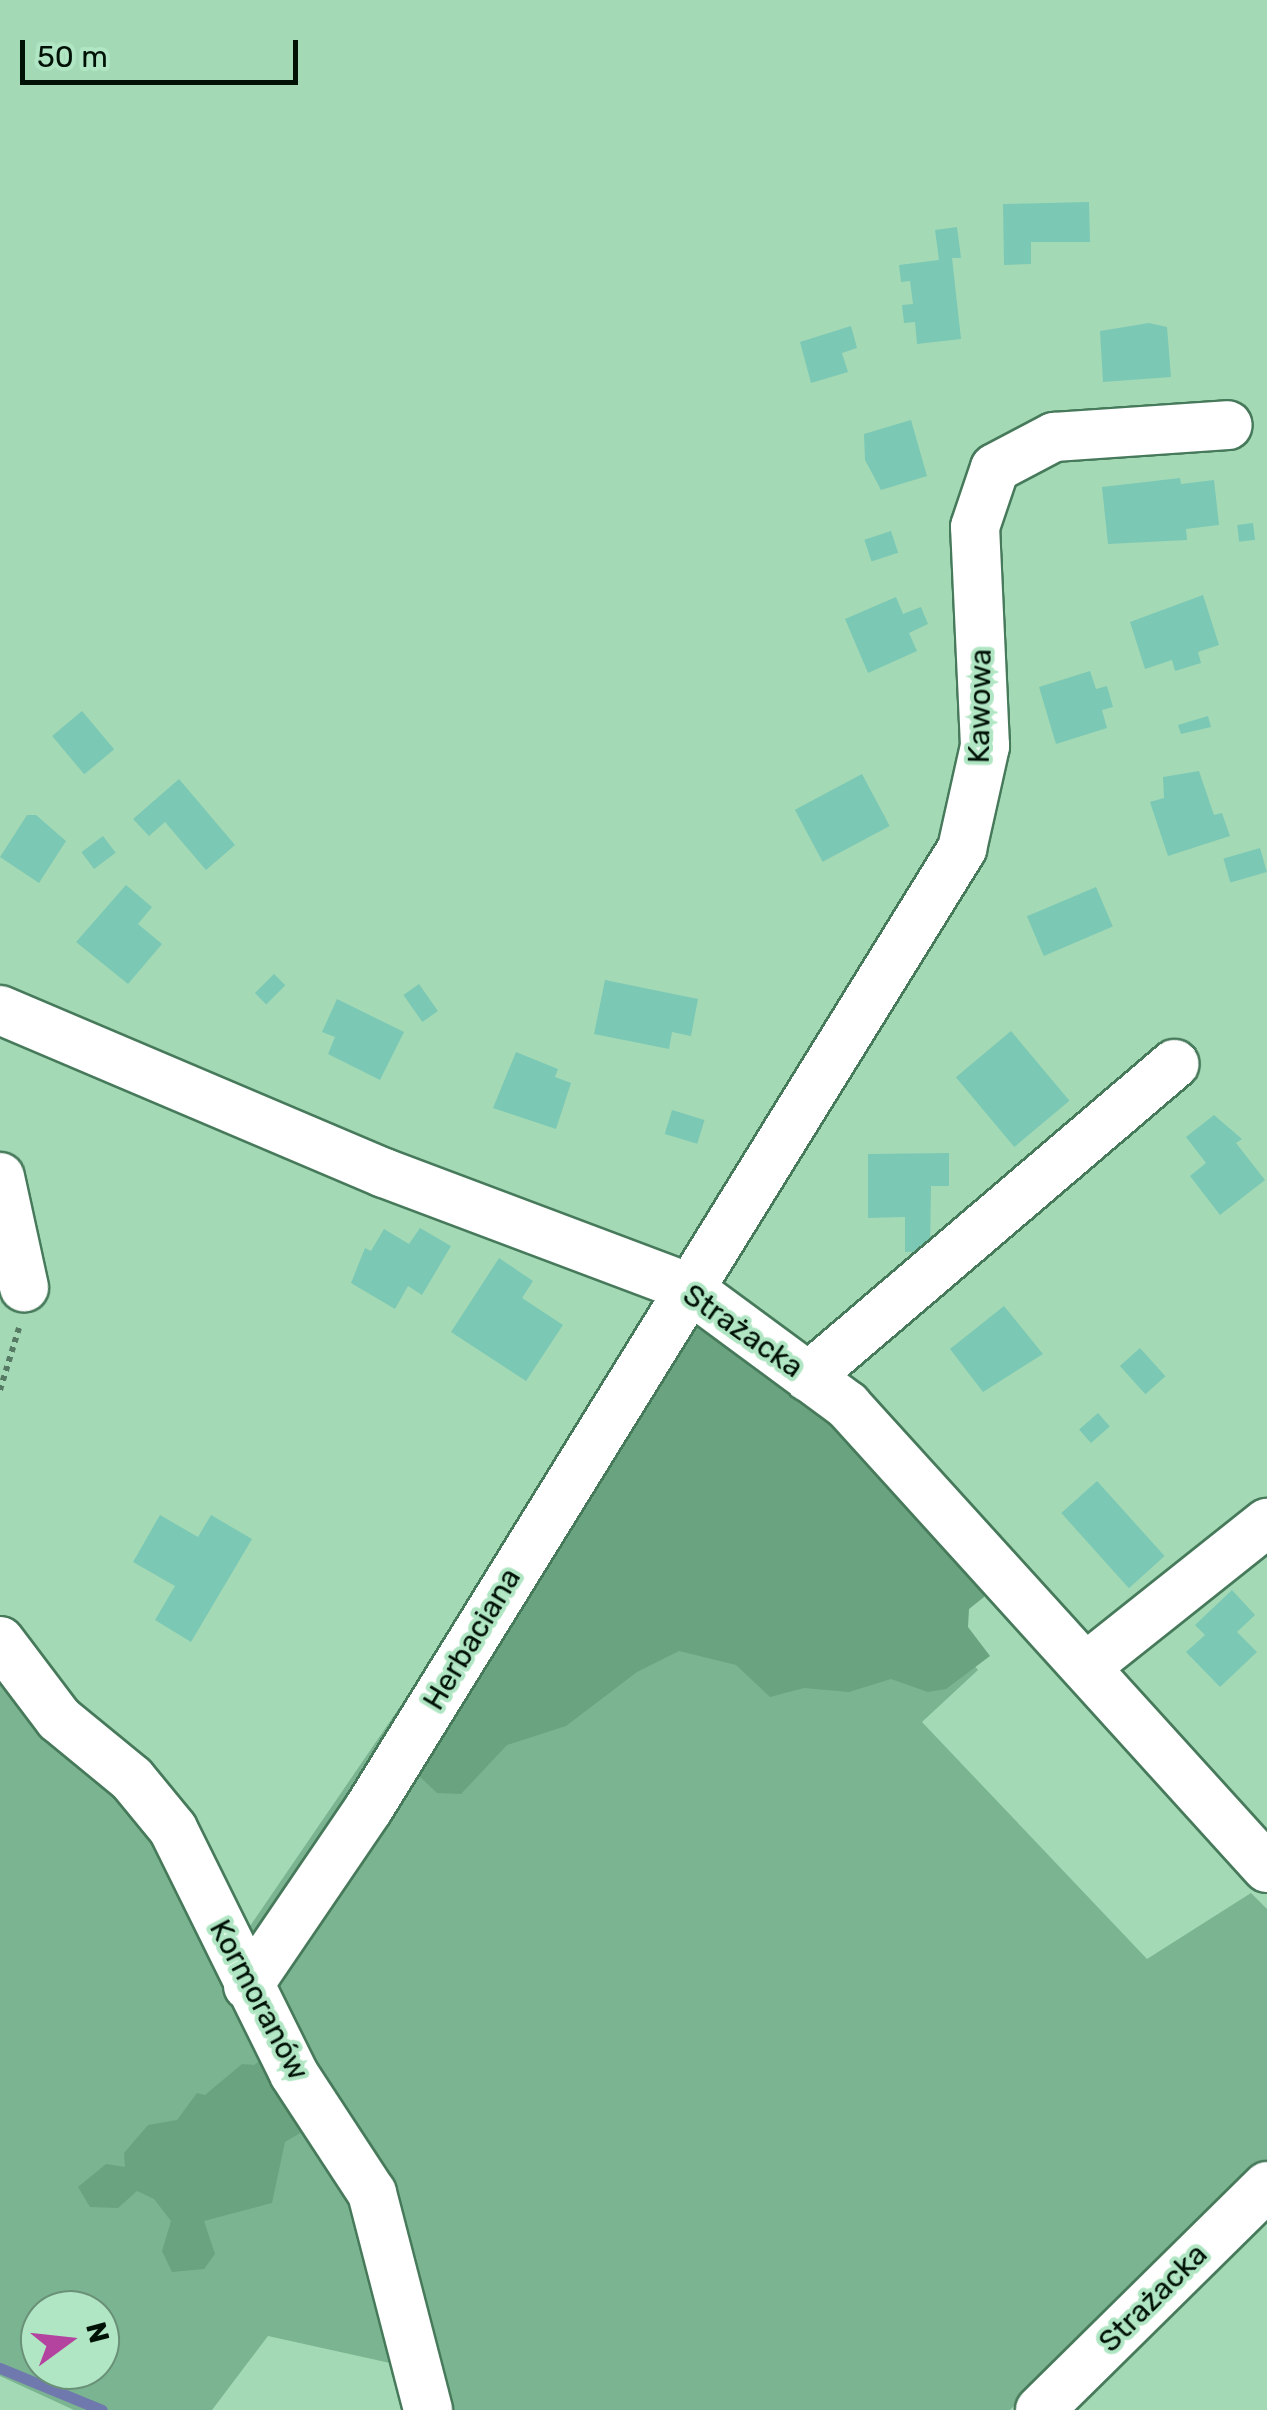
<!DOCTYPE html>
<html>
<head>
<meta charset="utf-8">
<style>
  body { margin:0 }
  #map { position:relative; width:1267px; height:2410px; overflow:hidden; background:#a4d9b6; font-family:Rubik,sans-serif }
  div>[style] { position:absolute }
  .green>* { inset:0; background:#7bb490 }
  .forest>* { inset:0; background:#6aa37f }
  .stream>* { height:11px; margin:-5.5px; padding:0 5.5px; transform-origin:5.5px; border-radius:5.5px; background:#7079ae }
  .building>* { inset:0; background:#7bc8b4; transform-origin:0 0 }
  .path>* { height:6px; margin-top:-3px; transform-origin:0; background:repeating-linear-gradient(90deg,#567a63 0 5px,transparent 0 10px) }
  .roads { filter:drop-shadow(2px 0 #477a5b) drop-shadow(-2px 0 #477a5b) drop-shadow(0 2px #477a5b) drop-shadow(0 -2px #477a5b) }
  .minor>* { height:48px; margin:-24px; padding:0 24px; transform-origin:24px; border-radius:24px; background:#fff }
  span { translate:-50% -50%; white-space:nowrap; text-align:center; line-height:1.15; -webkit-text-stroke:8px #b0e6c3; paint-order:stroke }
  .street-label { font-size:30px; color:#001106 }
  .north { position:absolute; left:20px; top:2290px; width:100px; height:100px; box-sizing:border-box; background:#b0e6c3; border:2px solid #6a9177; border-radius:50%; rotate:75deg; font-size:28px; font-weight:700; line-height:40px; text-align:center; color:#001106 }
  .north::after { content:''; display:block; margin:auto; width:35px; height:45px; background:#b4439f; clip-path:polygon(50% 0,100% 100%,50% 72%,0 100%) }
  .scale { position:absolute; left:20px; top:40px; width:278px; height:45px; box-sizing:border-box; border:5px solid #001106; border-top:0; padding-left:12px; font-size:30px; line-height:35px; white-space:nowrap; color:#001106; -webkit-text-stroke:8px #b0e6c3; paint-order:stroke }
</style>
</head>
<body>
<div id="map">
  <div class="green">
    <div style="clip-path:polygon(678px 1300px,978px 1670px,922px 1722px,1147px 1959px,1251px 1893px,1267px 1909px,1267px 2162px,1010px 2410px,443px 2410px,320px 2080px,246px 1932px)"></div>
    <div style="clip-path:polygon(evenodd,0 1654px,122px 1785px,336px 2151px,399px 2365px,268px 2336px,212px 2410px,74px 2410px,0 2376px,0 1654px,40px 2310px,100px 2310px,100px 2370px,40px 2370px,40px 2310px)"></div>
  </div>
  <div class="forest">
    <div style="clip-path:polygon(704px 1321px,883px 1461px,986px 1587px,984px 1597px,969px 1609px,968px 1627px,990px 1656px,946px 1689px,928px 1692px,891px 1679px,849px 1692px,804px 1688px,770px 1697px,736px 1665px,679px 1651px,637px 1672px,566px 1726px,507px 1745px,461px 1794px,437px 1793px,417px 1774px,696px 1323px)"></div>
    <div style="clip-path:polygon(268px 2055px,307px 2129px,285px 2142px,272px 2203px,204px 2221px,215px 2254px,204px 2269px,172px 2272px,162px 2251px,171px 2221px,154px 2199px,137px 2191px,118px 2208px,90px 2207px,78px 2187px,106px 2164px,125px 2167px,124px 2153px,148px 2125px,177px 2120px,197px 2093px,205px 2095px,242px 2064px,254px 2065px)"></div>
  </div>
  <div class="stream">
    <div style="left:0;top:2368px;width:110px;rotate:22.4deg"></div>
  </div>
  <div class="building">
    <div style="clip-path:polygon(1089px 202px,1090px 242px,1031px 242px,1031px 264px,1004px 265px,1003px 204px)"></div>
    <div style="clip-path:polygon(957px 227px,961px 258px,952px 258px,961px 339px,917px 344px,915px 322px,904px 323px,902px 305px,913px 304px,910px 281px,901px 282px,899px 265px,939px 260px,935px 230px)"></div>
    <div style="clip-path:polygon(1149px 323px,1167px 327px,1171px 377px,1103px 382px,1100px 331px)"></div>
    <div style="clip-path:polygon(851px 326px,857px 348px,842px 353px,848px 372px,811px 383px,800px 342px)"></div>
    <div style="clip-path:polygon(911px 420px,927px 476px,881px 490px,865px 460px,864px 434px)"></div>
    <div style="clip-path:polygon(1180px 478px,1181px 484px,1214px 480px,1219px 525px,1186px 529px,1187px 540px,1108px 544px,1102px 487px)"></div>
    <div style="left:1253px;top:523px;width:17px;height:16px;rotate:83deg"></div>
    <div style="left:891px;top:531px;width:23px;height:28px;rotate:72deg"></div>
    <div style="clip-path:polygon(1203px 595px,1219px 645px,1198px 652px,1201px 663px,1175px 671px,1172px 660px,1145px 669px,1130px 622px)"></div>
    <div style="clip-path:polygon(896px 597px,903px 614px,921px 607px,928px 624px,909px 633px,917px 651px,868px 673px,845px 619px)"></div>
    <div style="clip-path:polygon(1090px 671px,1096px 689px,1107px 686px,1113px 707px,1102px 710px,1107px 728px,1056px 744px,1039px 687px)"></div>
    <div style="left:82px;top:711px;width:50px;height:39px;rotate:50deg"></div>
    <div style="clip-path:polygon(1208px 716px,1211px 727px,1181px 734px,1178px 725px)"></div>
    <div style="clip-path:polygon(1199px 771px,1214px 815px,1222px 813px,1230px 836px,1168px 856px,1150px 802px,1164px 798px,1163px 777px)"></div>
    <div style="left:862px;top:774px;width:59px;height:76px;rotate:62deg"></div>
    <div style="clip-path:polygon(179px 779px,235px 845px,206px 870px,165px 822px,149px 836px,133px 819px)"></div>
    <div style="clip-path:polygon(27px 815px,36px 815px,66px 841px,39px 883px,0 857px)"></div>
    <div style="left:103px;top:836px;width:21px;height:27px;rotate:53deg"></div>
    <div style="left:1260px;top:848px;width:25px;height:38px;rotate:74deg"></div>
    <div style="clip-path:polygon(126px 885px,152px 907px,138px 924px,162px 944px,128px 984px,76px 942px)"></div>
    <div style="left:1096px;top:887px;width:43px;height:75px;rotate:67deg"></div>
    <div style="left:274px;top:974px;width:16px;height:27px;rotate:45deg"></div>
    <div style="clip-path:polygon(605px 980px,698px 999px,691px 1036px,672px 1032px,669px 1049px,594px 1034px)"></div>
    <div style="left:419px;top:984px;width:33px;height:19px;rotate:55deg"></div>
    <div style="clip-path:polygon(337px 999px,404px 1032px,380px 1080px,328px 1054px,335px 1037px,322px 1032px)"></div>
    <div style="left:1011px;top:1031px;width:91px;height:72px;rotate:50deg"></div>
    <div style="clip-path:polygon(516px 1052px,558px 1069px,555px 1077px,571px 1083px,556px 1129px,493px 1108px)"></div>
    <div style="left:672px;top:1110px;width:34px;height:25px;rotate:17deg"></div>
    <div style="clip-path:polygon(1214px 1115px,1242px 1139px,1236px 1143px,1265px 1180px,1220px 1215px,1190px 1176px,1206px 1163px,1186px 1137px)"></div>
    <div style="clip-path:polygon(949px 1153px,949px 1186px,931px 1186px,930px 1251px,905px 1252px,905px 1217px,868px 1218px,868px 1154px)"></div>
    <div style="clip-path:polygon(420px 1228px,451px 1246px,422px 1295px,408px 1286px,395px 1309px,351px 1283px,365px 1248px,371px 1251px,384px 1229px,409px 1244px)"></div>
    <div style="clip-path:polygon(499px 1258px,533px 1281px,522px 1298px,563px 1325px,526px 1381px,451px 1332px)"></div>
    <div style="clip-path:polygon(1004px 1306px,1043px 1354px,983px 1392px,950px 1349px)"></div>
    <div style="left:1140px;top:1348px;width:38px;height:27px;rotate:48deg"></div>
    <div style="left:1098px;top:1413px;width:18px;height:25px;rotate:49deg"></div>
    <div style="left:1097px;top:1481px;width:101px;height:48px;rotate:48deg"></div>
    <div style="clip-path:polygon(160px 1515px,198px 1537px,211px 1515px,252px 1539px,191px 1642px,155px 1620px,175px 1586px,133px 1562px)"></div>
    <div style="clip-path:polygon(1232px 1590px,1255px 1615px,1237px 1632px,1257px 1652px,1220px 1687px,1186px 1652px,1205px 1635px,1195px 1625px)"></div>
  </div>
  <div class="path">
    <div style="left:0;top:1390px;width:65px;rotate:-73deg"></div>
  </div>
  <div class="roads">
    <div class="minor">
      <div style="left:0;top:1010px;width:417px;rotate:23deg"></div>
      <div style="left:384px;top:1173px;width:324px;rotate:20.6deg"></div>
      <div style="left:687px;top:1287px;width:199px;rotate:36.4deg"></div>
      <div style="left:847px;top:1405px;width:625px;rotate:47.79deg"></div>
      <div style="left:0;top:1177px;width:113px;rotate:77.7deg"></div>
      <div style="left:808px;top:1377px;width:482px;rotate:-40.5deg"></div>
      <div style="left:0;top:1641px;width:98px;rotate:52.9deg"></div>
      <div style="left:59px;top:1719px;width:94px;rotate:39.4deg"></div>
      <div style="left:132px;top:1779px;width:65px;rotate:50.6deg"></div>
      <div style="left:173px;top:1829px;width:273px;rotate:63.7deg"></div>
      <div style="left:294px;top:2074px;width:142px;rotate:56.8deg"></div>
      <div style="left:372px;top:2193px;width:224px;rotate:75.5deg"></div>
      <div style="left:1087px;top:1666px;width:230px;rotate:-38.5deg"></div>
      <div style="left:248px;top:1986px;width:215px;rotate:-55.8deg"></div>
      <div style="left:369px;top:1808px;width:1128px;rotate:-58.27deg"></div>
      <div style="left:962px;top:849px;width:106px;rotate:-77.4deg"></div>
      <div style="left:985px;top:746px;width:219px;rotate:-92.6deg"></div>
      <div style="left:975px;top:527px;width:62px;rotate:-71.3deg"></div>
      <div style="left:995px;top:468px;width:67px;rotate:-27.7deg"></div>
      <div style="left:1054px;top:437px;width:174px;rotate:-3.9deg"></div>
      <div style="left:1040px;top:2410px;width:319px;rotate:-44.6deg"></div>
    </div>
  </div>
  <div class="street-label">
    <span style="left:980px;top:706px;rotate:-89deg">Kawowa</span>
    <span style="left:743px;top:1331px;rotate:35deg">Strażacka</span>
    <span style="left:472px;top:1639px;rotate:-59deg">Herbaciana</span>
    <span style="left:259px;top:2000px;rotate:62deg">Kormoranów</span>
    <span style="left:1153px;top:2298px;rotate:-45deg">Strażacka</span>
  </div>
  <div class="north">N</div>
  <div class="scale">50 m</div>
</div>
</body>
</html>
